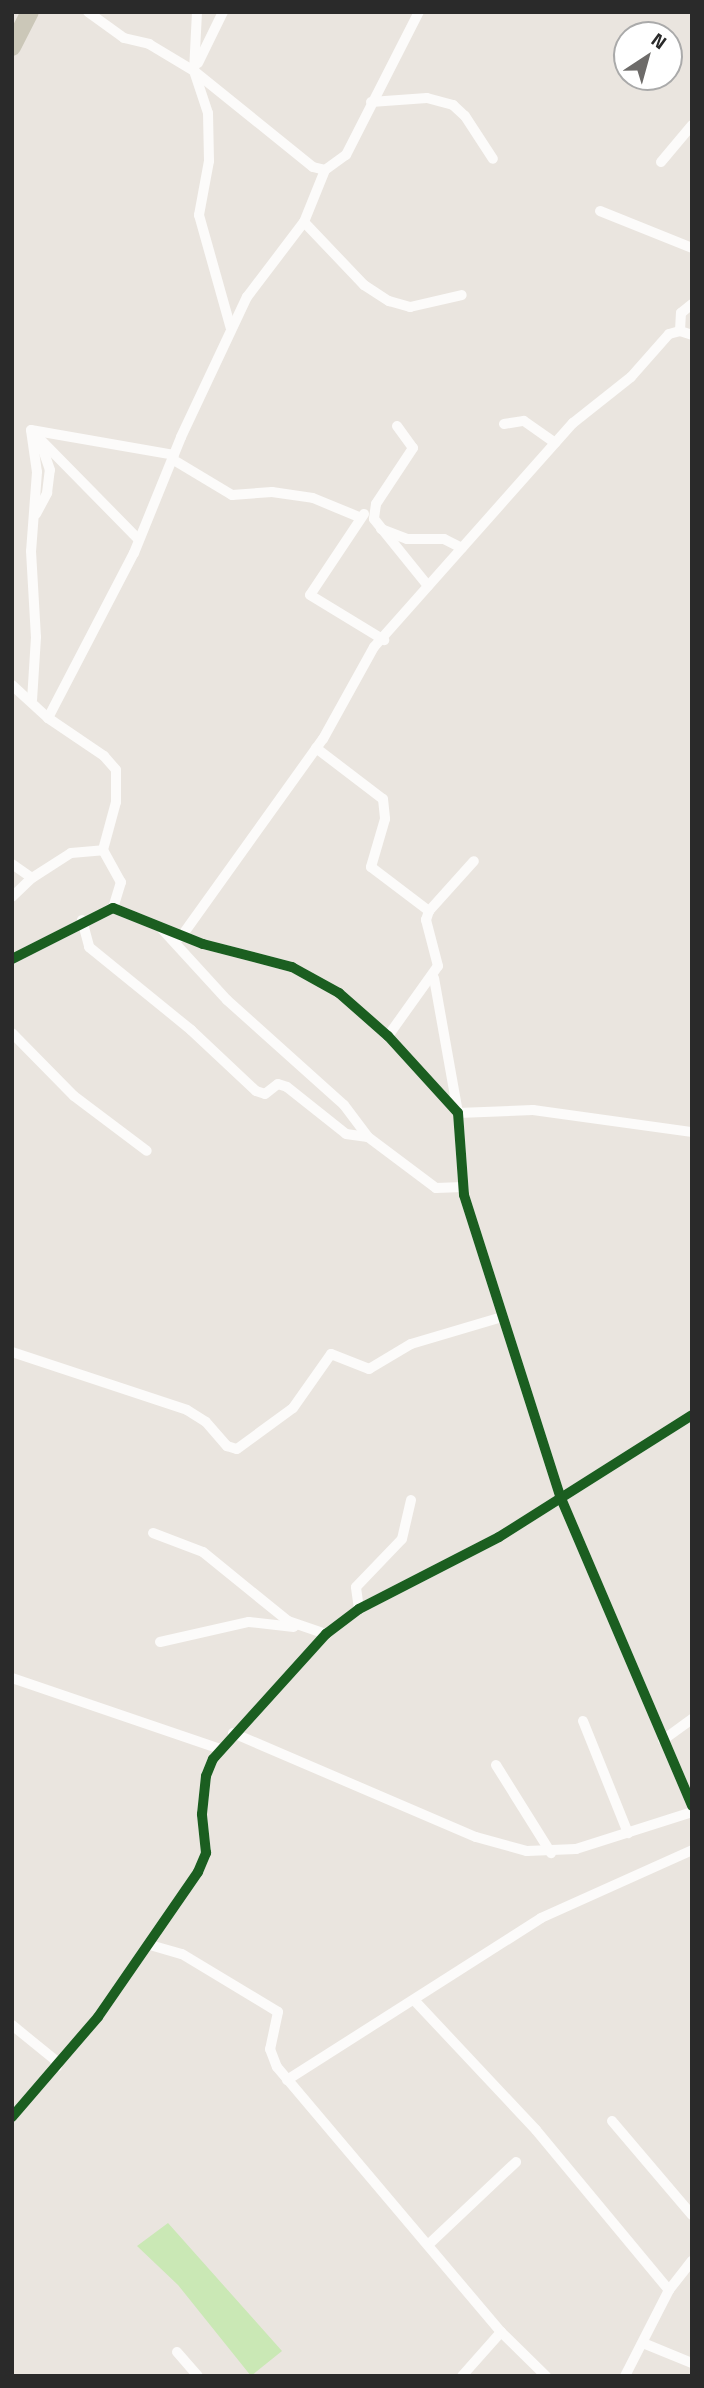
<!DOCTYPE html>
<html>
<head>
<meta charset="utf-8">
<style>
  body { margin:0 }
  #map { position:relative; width:704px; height:2388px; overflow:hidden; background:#eae5df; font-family:"Titillium Web",sans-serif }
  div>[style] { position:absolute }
  .green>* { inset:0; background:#cae8b5 }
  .minor>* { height:10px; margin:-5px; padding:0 5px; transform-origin:5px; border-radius:5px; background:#fcfbfa }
  .primary>* { height:18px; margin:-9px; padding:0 9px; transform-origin:9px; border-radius:9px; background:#cbc7b8 }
  .cycleway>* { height:10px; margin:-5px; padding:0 5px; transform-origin:5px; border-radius:5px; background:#1b5e20 }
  span { translate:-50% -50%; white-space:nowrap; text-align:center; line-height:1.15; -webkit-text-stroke:5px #fff; paint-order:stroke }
  .frame { position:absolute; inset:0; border:14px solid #2a2a2a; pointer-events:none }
  .north { position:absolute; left:613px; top:21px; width:70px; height:70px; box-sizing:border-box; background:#fff; border:2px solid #aaa; border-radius:50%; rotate:36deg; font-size:19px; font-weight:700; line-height:28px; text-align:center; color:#2a2a2a }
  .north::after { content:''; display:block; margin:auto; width:24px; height:32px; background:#6d6b69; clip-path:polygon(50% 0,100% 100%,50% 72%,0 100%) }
</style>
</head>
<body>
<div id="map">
  <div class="green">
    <div style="clip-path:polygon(168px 2223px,282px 2351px,251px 2376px,178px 2285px,137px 2246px)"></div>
  </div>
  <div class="minor">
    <div style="left:88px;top:12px;width:44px;rotate:35.8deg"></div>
    <div style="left:124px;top:38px;width:26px;rotate:13deg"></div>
    <div style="left:149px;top:44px;width:52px;rotate:31deg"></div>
    <div style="left:194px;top:71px;width:153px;rotate:38.9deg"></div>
    <div style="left:313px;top:167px;width:12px;rotate:14deg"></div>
    <div style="left:325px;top:170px;width:26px;rotate:-36deg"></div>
    <div style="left:346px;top:155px;width:161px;rotate:-63deg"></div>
    <div style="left:197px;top:12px;width:59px;rotate:92.9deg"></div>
    <div style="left:194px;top:71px;width:44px;rotate:71.6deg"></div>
    <div style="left:208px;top:113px;width:48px;rotate:88.8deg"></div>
    <div style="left:209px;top:161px;width:55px;rotate:100.5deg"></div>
    <div style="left:199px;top:215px;width:118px;rotate:74.3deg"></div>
    <div style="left:198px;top:63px;width:57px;rotate:-63.9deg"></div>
    <div style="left:371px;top:102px;width:56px;rotate:-4.1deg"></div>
    <div style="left:427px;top:98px;width:27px;rotate:15deg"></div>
    <div style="left:453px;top:105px;width:16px;rotate:43deg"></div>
    <div style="left:465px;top:116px;width:51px;rotate:56.9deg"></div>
    <div style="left:661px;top:162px;width:48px;rotate:-50deg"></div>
    <div style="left:600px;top:211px;width:99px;rotate:21.9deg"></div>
    <div style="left:304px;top:222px;width:87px;rotate:46.4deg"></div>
    <div style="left:364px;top:285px;width:30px;rotate:33deg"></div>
    <div style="left:389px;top:301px;width:22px;rotate:16deg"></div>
    <div style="left:410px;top:307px;width:53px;rotate:-13deg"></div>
    <div style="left:680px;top:331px;width:18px;rotate:-87deg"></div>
    <div style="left:681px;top:313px;width:14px;rotate:-39deg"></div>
    <div style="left:504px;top:424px;width:20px;rotate:-9deg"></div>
    <div style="left:524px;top:421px;width:38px;rotate:35deg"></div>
    <div style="left:397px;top:426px;width:27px;rotate:54deg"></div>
    <div style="left:413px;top:448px;width:67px;rotate:123.5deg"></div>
    <div style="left:376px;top:504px;width:15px;rotate:98deg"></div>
    <div style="left:374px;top:519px;width:86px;rotate:51.1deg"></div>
    <div style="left:31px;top:430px;width:42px;rotate:81.9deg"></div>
    <div style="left:37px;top:472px;width:79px;rotate:94.3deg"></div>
    <div style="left:31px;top:551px;width:86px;rotate:86.7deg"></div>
    <div style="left:36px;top:637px;width:63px;rotate:93.6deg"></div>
    <div style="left:31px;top:430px;width:145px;rotate:9.9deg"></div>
    <div style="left:33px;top:432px;width:151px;rotate:45.5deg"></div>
    <div style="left:172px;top:459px;width:70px;rotate:31deg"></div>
    <div style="left:232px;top:495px;width:40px;rotate:-4.3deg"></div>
    <div style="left:272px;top:492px;width:41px;rotate:8.3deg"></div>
    <div style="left:313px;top:498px;width:50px;rotate:22.4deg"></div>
    <div style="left:36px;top:514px;width:24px;rotate:-62deg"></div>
    <div style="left:47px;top:493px;width:23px;rotate:-83deg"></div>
    <div style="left:50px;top:470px;width:28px;rotate:-109deg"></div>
    <div style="left:364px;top:514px;width:97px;rotate:123.7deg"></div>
    <div style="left:310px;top:595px;width:87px;rotate:31.3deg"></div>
    <div style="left:381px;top:529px;width:28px;rotate:21deg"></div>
    <div style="left:407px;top:539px;width:37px"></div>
    <div style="left:444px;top:539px;width:20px;rotate:27deg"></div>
    <div style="left:12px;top:685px;width:49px;rotate:42.5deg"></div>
    <div style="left:48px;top:718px;width:68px;rotate:34.2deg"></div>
    <div style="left:104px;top:756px;width:18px;rotate:49deg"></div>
    <div style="left:116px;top:770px;width:32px;rotate:90deg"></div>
    <div style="left:116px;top:802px;width:50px;rotate:105.2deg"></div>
    <div style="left:103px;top:850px;width:37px;rotate:61deg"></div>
    <div style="left:121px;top:882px;width:27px;rotate:107deg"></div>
    <div style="left:48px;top:718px;width:186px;rotate:-62.5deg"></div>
    <div style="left:134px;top:553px;width:125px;rotate:-67.9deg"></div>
    <div style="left:181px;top:437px;width:155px;rotate:-64.8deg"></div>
    <div style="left:247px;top:297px;width:94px;rotate:-52.8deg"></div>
    <div style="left:304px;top:222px;width:56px;rotate:-68deg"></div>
    <div style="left:316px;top:748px;width:84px;rotate:37.3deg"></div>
    <div style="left:383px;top:799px;width:20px;rotate:84deg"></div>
    <div style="left:385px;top:819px;width:50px;rotate:106.3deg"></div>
    <div style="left:371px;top:867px;width:73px;rotate:37.2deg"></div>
    <div style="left:12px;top:864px;width:24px;rotate:35deg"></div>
    <div style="left:32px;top:878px;width:46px;rotate:-32.7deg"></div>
    <div style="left:71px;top:853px;width:32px;rotate:-5deg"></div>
    <div style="left:12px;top:897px;width:28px;rotate:-44deg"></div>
    <div style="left:82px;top:920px;width:28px;rotate:75deg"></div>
    <div style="left:89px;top:947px;width:132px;rotate:39.1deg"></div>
    <div style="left:191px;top:1030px;width:89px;rotate:43.2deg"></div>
    <div style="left:256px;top:1091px;width:9px;rotate:18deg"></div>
    <div style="left:265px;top:1094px;width:16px;rotate:-38deg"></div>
    <div style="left:278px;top:1084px;width:9px;rotate:18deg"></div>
    <div style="left:287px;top:1087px;width:75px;rotate:38.5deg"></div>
    <div style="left:346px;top:1134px;width:22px;rotate:8deg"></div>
    <div style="left:368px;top:1137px;width:85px;rotate:36.9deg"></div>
    <div style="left:436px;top:1188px;width:27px;rotate:-2deg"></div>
    <div style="left:162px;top:929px;width:96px;rotate:47.5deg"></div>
    <div style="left:227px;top:1000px;width:157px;rotate:41.9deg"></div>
    <div style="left:344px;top:1105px;width:40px;rotate:53deg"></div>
    <div style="left:181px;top:937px;width:244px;rotate:-54.4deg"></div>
    <div style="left:323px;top:739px;width:105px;rotate:-61deg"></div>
    <div style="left:374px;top:647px;width:300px;rotate:-48.4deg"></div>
    <div style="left:573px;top:423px;width:74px;rotate:-38.4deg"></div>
    <div style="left:631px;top:377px;width:57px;rotate:-48.5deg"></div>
    <div style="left:669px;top:334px;width:11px;rotate:-15deg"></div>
    <div style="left:680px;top:331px;width:13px;rotate:18deg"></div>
    <div style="left:12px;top:959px;width:113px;rotate:-26.8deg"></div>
    <div style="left:113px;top:908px;width:97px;rotate:21.8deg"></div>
    <div style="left:203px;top:944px;width:92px;rotate:14.5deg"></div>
    <div style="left:292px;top:967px;width:54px;rotate:29deg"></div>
    <div style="left:339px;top:993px;width:65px;rotate:41.3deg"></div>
    <div style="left:388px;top:1036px;width:104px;rotate:47.7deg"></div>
    <div style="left:458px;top:1113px;width:82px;rotate:85.8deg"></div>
    <div style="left:464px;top:1195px;width:316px;rotate:72.3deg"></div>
    <div style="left:560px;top:1496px;width:337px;rotate:66.9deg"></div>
    <div style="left:434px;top:978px;width:137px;rotate:79.9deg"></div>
    <div style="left:458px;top:1113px;width:75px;rotate:-2.3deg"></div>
    <div style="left:533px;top:1110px;width:161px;rotate:7.9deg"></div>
    <div style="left:12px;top:1033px;width:88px;rotate:45.5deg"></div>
    <div style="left:74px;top:1096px;width:91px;rotate:37deg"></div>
    <div style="left:388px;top:1036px;width:86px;rotate:-54.5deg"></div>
    <div style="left:438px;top:966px;width:48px;rotate:-104.6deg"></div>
    <div style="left:426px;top:920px;width:9px;rotate:-72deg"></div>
    <div style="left:429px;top:911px;width:67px;rotate:-48deg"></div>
    <div style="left:12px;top:1352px;width:184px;rotate:18.3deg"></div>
    <div style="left:187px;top:1410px;width:22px;rotate:32deg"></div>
    <div style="left:206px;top:1422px;width:32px;rotate:49deg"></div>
    <div style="left:227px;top:1446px;width:10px;rotate:17deg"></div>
    <div style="left:237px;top:1449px;width:69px;rotate:-36.2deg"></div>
    <div style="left:293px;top:1408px;width:66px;rotate:-54.9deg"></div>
    <div style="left:331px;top:1354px;width:41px;rotate:21.5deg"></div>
    <div style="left:369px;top:1369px;width:49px;rotate:-30.8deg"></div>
    <div style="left:411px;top:1344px;width:95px;rotate:-16.5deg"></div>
    <div style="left:153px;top:1533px;width:53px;rotate:20.8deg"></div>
    <div style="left:203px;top:1552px;width:109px;rotate:39.1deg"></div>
    <div style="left:288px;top:1621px;width:40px;rotate:18.9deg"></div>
    <div style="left:359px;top:1609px;width:22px;rotate:-98deg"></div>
    <div style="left:356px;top:1587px;width:66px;rotate:-46.2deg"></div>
    <div style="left:402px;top:1539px;width:40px;rotate:-77deg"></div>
    <div style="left:160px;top:1642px;width:91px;rotate:-12.7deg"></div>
    <div style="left:249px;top:1622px;width:45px;rotate:6.3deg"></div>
    <div style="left:12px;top:1678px;width:220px;rotate:18.8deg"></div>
    <div style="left:583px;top:1721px;width:121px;rotate:68.1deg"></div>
    <div style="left:233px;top:1733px;width:264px;rotate:23.2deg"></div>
    <div style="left:476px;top:1837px;width:53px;rotate:15.4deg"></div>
    <div style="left:527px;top:1851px;width:49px;rotate:-2.3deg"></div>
    <div style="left:576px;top:1849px;width:122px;rotate:-17.7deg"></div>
    <div style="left:663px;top:1740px;width:36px;rotate:-36deg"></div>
    <div style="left:496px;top:1765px;width:104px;rotate:58deg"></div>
    <div style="left:150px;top:1945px;width:33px;rotate:16deg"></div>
    <div style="left:182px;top:1954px;width:112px;rotate:31.1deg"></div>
    <div style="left:278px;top:2012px;width:38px;rotate:102deg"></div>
    <div style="left:270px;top:2049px;width:19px;rotate:69deg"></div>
    <div style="left:277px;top:2067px;width:347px;rotate:49.8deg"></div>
    <div style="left:501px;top:2332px;width:63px;rotate:44.4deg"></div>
    <div style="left:414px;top:2000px;width:178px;rotate:46.8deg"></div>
    <div style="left:536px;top:2130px;width:208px;rotate:50.3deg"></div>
    <div style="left:12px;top:2025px;width:55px;rotate:39.1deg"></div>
    <div style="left:55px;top:2060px;width:7px;rotate:74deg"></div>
    <div style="left:287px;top:2080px;width:301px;rotate:-32.5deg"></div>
    <div style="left:541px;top:1918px;width:166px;rotate:-24.2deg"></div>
    <div style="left:12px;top:2117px;width:132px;rotate:-49.3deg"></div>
    <div style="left:98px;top:2017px;width:176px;rotate:-55.4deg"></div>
    <div style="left:198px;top:1872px;width:21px;rotate:-67deg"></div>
    <div style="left:206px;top:1853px;width:39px;rotate:-96deg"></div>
    <div style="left:202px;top:1814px;width:38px;rotate:-84deg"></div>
    <div style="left:206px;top:1776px;width:18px;rotate:-68deg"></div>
    <div style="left:213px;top:1759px;width:169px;rotate:-47.9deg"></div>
    <div style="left:326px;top:1634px;width:41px;rotate:-37.1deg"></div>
    <div style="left:359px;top:1609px;width:157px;rotate:-27.2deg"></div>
    <div style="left:499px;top:1537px;width:228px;rotate:-32.3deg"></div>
    <div style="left:612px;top:2121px;width:123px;rotate:49.6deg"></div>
    <div style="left:428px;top:2245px;width:121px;rotate:-43.3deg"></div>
    <div style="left:643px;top:2343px;width:53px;rotate:22.2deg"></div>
    <div style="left:177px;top:2352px;width:32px;rotate:49deg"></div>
    <div style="left:462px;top:2376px;width:59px;rotate:-48.4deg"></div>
    <div style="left:625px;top:2376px;width:97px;rotate:-62.9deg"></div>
    <div style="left:669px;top:2290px;width:37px;rotate:-52deg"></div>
  </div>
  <div class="primary">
    <div style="left:12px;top:47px;width:39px;rotate:-63deg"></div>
  </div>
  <div class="cycleway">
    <div style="left:12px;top:959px;width:113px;rotate:-26.8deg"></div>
    <div style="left:113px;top:908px;width:97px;rotate:21.8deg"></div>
    <div style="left:203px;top:944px;width:92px;rotate:14.5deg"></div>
    <div style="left:292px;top:967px;width:54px;rotate:29deg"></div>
    <div style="left:339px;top:993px;width:65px;rotate:41.3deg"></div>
    <div style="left:388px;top:1036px;width:104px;rotate:47.7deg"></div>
    <div style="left:458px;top:1113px;width:82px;rotate:85.8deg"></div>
    <div style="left:464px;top:1195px;width:316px;rotate:72.3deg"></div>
    <div style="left:560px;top:1496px;width:337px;rotate:66.9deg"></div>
    <div style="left:12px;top:2117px;width:132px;rotate:-49.3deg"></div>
    <div style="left:98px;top:2017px;width:176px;rotate:-55.4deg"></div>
    <div style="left:198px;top:1872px;width:21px;rotate:-67deg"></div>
    <div style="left:206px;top:1853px;width:39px;rotate:-96deg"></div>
    <div style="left:202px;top:1814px;width:38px;rotate:-84deg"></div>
    <div style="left:206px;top:1776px;width:18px;rotate:-68deg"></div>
    <div style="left:213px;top:1759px;width:169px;rotate:-47.9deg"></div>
    <div style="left:326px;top:1634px;width:41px;rotate:-37.1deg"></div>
    <div style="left:359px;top:1609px;width:157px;rotate:-27.2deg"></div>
    <div style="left:499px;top:1537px;width:228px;rotate:-32.3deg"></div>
  </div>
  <div class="frame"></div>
  <div class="north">N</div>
</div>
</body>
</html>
